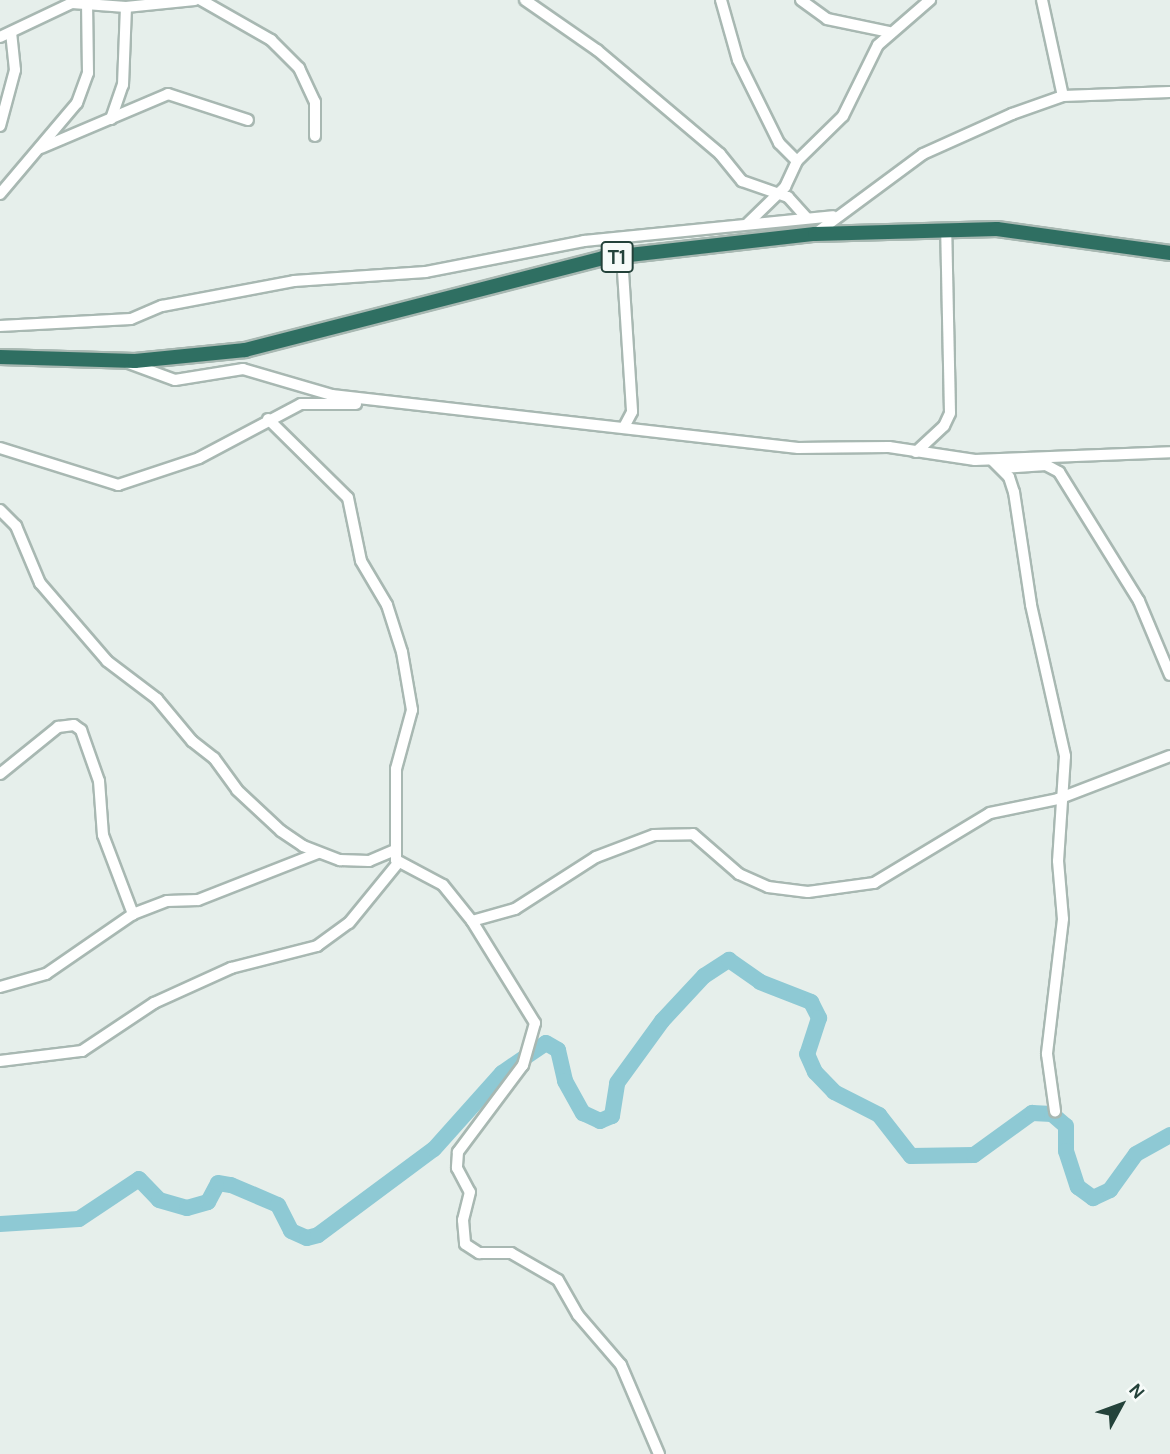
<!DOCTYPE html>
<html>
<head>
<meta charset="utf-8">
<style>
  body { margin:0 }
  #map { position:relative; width:1170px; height:1454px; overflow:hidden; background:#e6efeb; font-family:Karla,sans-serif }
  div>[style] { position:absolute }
  .river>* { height:16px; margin:-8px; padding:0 8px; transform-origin:8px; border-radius:8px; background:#8ec9d4 }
  .roads { filter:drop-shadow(2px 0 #a8b8b2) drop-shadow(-2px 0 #a8b8b2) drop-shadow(0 2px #a8b8b2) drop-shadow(0 -2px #a8b8b2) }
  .minor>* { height:10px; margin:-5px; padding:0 5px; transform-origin:5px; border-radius:5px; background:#fff }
  .highway>* { height:14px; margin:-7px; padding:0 7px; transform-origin:7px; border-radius:7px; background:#2f6f62 }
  span { translate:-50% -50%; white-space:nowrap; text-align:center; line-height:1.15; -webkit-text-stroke:6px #f7fbf9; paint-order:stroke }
  .shield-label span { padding:2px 5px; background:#f7fbf9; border:2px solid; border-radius:5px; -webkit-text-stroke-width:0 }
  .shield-label { font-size:21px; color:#24423a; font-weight:700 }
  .north { position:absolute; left:1086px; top:1370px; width:70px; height:70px; -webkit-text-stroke:5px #f7fbf9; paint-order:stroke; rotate:49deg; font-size:19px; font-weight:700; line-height:28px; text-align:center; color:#24423a }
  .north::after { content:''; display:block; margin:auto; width:24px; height:32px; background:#24423a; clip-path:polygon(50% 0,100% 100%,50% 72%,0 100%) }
</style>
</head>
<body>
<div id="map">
  <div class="river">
    <div style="left:0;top:1224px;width:79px;rotate:-3.6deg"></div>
    <div style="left:79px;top:1219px;width:72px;rotate:-33.7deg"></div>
    <div style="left:139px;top:1179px;width:29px;rotate:46deg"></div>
    <div style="left:159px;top:1200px;width:29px;rotate:16deg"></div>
    <div style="left:187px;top:1208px;width:22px;rotate:-16deg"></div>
    <div style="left:208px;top:1202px;width:21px;rotate:-62deg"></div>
    <div style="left:218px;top:1183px;width:13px;rotate:9deg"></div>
    <div style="left:231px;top:1185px;width:51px;rotate:23.1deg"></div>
    <div style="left:278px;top:1205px;width:29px;rotate:63deg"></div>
    <div style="left:291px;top:1231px;width:17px;rotate:24deg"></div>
    <div style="left:307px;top:1238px;width:11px;rotate:-15deg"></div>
    <div style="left:318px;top:1235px;width:144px;rotate:-36.6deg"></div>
    <div style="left:434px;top:1149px;width:102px;rotate:-48.2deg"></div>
    <div style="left:502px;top:1073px;width:53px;rotate:-34.3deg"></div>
    <div style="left:546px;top:1043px;width:14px;rotate:30deg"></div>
    <div style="left:558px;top:1050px;width:32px;rotate:77deg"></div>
    <div style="left:565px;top:1081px;width:37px;rotate:61deg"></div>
    <div style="left:583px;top:1113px;width:19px;rotate:25deg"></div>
    <div style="left:600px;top:1121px;width:13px;rotate:-23deg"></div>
    <div style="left:612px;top:1116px;width:33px;rotate:-81deg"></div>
    <div style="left:617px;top:1083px;width:77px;rotate:-54deg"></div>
    <div style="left:662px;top:1021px;width:62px;rotate:-47deg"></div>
    <div style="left:704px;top:976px;width:30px;rotate:-33deg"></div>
    <div style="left:729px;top:960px;width:38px;rotate:35deg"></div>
    <div style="left:760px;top:982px;width:55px;rotate:21.4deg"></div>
    <div style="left:811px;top:1002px;width:18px;rotate:63deg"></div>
    <div style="left:819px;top:1018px;width:38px;rotate:108deg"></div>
    <div style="left:807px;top:1054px;width:20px;rotate:66deg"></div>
    <div style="left:815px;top:1072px;width:28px;rotate:46deg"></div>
    <div style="left:834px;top:1092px;width:51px;rotate:27.1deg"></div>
    <div style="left:879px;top:1115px;width:52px;rotate:52deg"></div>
    <div style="left:911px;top:1156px;width:63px;rotate:-0.9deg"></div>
    <div style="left:974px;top:1155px;width:72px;rotate:-35.9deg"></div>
    <div style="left:1032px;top:1113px;width:20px;rotate:3deg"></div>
    <div style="left:1052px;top:1114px;width:18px;rotate:41deg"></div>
    <div style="left:1066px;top:1126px;width:25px;rotate:90deg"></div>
    <div style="left:1066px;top:1151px;width:38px;rotate:72deg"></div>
    <div style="left:1078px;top:1187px;width:19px;rotate:36deg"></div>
    <div style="left:1093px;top:1198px;width:19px;rotate:-25deg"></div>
    <div style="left:1110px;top:1190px;width:44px;rotate:-54.2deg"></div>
    <div style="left:1136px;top:1154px;width:39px;rotate:-29deg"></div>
  </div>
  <div class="roads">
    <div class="minor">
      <div style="left:201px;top:0;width:81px;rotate:29.7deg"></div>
      <div style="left:271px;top:40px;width:40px;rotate:45deg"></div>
      <div style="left:299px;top:68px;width:38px;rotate:65deg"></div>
      <div style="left:315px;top:102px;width:34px;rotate:90deg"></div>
      <div style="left:525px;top:0;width:88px;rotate:34.8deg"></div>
      <div style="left:597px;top:50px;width:161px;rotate:40.2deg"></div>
      <div style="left:720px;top:154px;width:35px;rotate:51deg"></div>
      <div style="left:742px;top:181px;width:49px;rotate:19.2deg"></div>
      <div style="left:788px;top:197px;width:27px;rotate:48deg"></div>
      <div style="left:721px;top:0;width:62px;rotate:74.2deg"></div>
      <div style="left:738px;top:60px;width:93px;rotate:63.7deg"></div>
      <div style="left:779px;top:143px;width:25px;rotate:45deg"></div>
      <div style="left:801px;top:0;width:32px;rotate:36deg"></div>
      <div style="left:827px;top:19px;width:63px;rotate:11.8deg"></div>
      <div style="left:1042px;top:0;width:98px;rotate:77.7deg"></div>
      <div style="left:0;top:37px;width:80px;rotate:-25.3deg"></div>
      <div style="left:72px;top:3px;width:54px;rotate:4.2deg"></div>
      <div style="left:111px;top:119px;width:36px;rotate:-71deg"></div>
      <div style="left:123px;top:85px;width:78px;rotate:-87.8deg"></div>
      <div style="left:126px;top:7px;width:69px;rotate:-5.8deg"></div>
      <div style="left:0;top:126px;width:58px;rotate:-75deg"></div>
      <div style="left:15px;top:70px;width:37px;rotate:-96deg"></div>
      <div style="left:41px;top:148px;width:138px;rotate:-23deg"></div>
      <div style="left:168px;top:94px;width:84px;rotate:18deg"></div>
      <div style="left:0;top:194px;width:119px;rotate:-49.8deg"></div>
      <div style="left:77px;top:103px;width:32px;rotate:-70deg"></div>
      <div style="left:88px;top:73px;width:71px;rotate:-90.8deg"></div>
      <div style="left:748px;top:223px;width:52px;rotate:-44.2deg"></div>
      <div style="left:785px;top:187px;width:29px;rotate:-65deg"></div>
      <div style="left:797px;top:161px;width:64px;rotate:-44.4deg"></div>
      <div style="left:843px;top:116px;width:79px;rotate:-63.8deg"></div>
      <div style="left:878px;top:45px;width:69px;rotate:-40.9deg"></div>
      <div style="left:815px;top:234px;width:134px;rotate:-36.5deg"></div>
      <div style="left:923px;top:154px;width:98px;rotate:-24.2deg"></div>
      <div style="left:1012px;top:114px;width:54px;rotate:-19.4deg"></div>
      <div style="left:1063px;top:96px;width:107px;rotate:-2.1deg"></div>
      <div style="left:622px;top:256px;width:156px;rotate:86.3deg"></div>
      <div style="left:632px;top:412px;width:17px;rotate:118deg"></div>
      <div style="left:0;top:326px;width:131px;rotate:-3.1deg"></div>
      <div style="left:131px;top:319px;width:34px;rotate:-23deg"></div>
      <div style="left:162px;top:306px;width:134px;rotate:-10.7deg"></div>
      <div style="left:294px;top:281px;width:132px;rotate:-3.9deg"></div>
      <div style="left:426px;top:272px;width:161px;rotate:-11.1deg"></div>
      <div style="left:584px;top:241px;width:250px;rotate:-5.7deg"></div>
      <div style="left:126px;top:362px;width:52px;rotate:20.2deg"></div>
      <div style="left:175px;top:380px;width:69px;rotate:-9.2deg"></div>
      <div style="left:243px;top:369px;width:93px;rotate:16.3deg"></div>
      <div style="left:332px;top:395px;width:469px;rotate:6.5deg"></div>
      <div style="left:798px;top:448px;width:91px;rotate:-0.6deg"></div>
      <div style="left:889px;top:447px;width:87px;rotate:8.6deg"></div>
      <div style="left:975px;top:460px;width:195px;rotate:-2.3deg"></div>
      <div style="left:268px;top:419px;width:112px;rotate:44.6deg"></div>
      <div style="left:348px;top:498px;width:64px;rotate:78.3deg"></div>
      <div style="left:361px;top:561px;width:51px;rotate:59.4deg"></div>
      <div style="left:387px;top:605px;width:49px;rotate:72.3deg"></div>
      <div style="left:402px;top:652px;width:59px;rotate:80.2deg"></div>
      <div style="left:412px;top:710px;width:61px;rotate:105.2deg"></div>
      <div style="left:396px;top:769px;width:91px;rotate:90deg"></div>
      <div style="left:396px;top:860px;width:53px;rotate:28deg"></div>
      <div style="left:443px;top:885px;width:46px;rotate:51.1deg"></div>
      <div style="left:472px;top:921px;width:120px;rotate:58.3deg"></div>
      <div style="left:535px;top:1023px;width:44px;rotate:105.9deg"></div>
      <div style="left:523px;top:1065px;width:109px;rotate:126.8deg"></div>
      <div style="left:458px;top:1152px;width:16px;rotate:94deg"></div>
      <div style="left:457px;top:1168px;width:27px;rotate:62deg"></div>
      <div style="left:470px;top:1192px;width:29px;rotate:104deg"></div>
      <div style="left:463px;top:1220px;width:24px;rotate:85deg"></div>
      <div style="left:465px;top:1244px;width:17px;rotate:33deg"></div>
      <div style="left:479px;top:1253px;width:32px"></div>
      <div style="left:511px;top:1253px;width:54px;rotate:29.9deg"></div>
      <div style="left:558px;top:1280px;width:40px;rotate:60.3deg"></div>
      <div style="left:578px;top:1315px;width:66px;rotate:49.3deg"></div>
      <div style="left:621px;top:1365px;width:97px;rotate:66.9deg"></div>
      <div style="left:0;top:448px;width:124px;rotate:17.4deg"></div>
      <div style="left:118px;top:485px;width:85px;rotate:-18.4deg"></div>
      <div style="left:199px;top:458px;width:115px;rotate:-27.9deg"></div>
      <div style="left:301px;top:404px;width:55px"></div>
      <div style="left:916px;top:452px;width:38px;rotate:-43deg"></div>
      <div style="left:944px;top:426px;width:14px;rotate:-65deg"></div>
      <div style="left:950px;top:413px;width:184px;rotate:-91.2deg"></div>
      <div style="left:992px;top:460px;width:24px;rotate:45deg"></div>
      <div style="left:1009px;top:477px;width:16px;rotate:72deg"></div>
      <div style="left:1014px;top:492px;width:114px;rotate:81.4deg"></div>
      <div style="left:1031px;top:605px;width:155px;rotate:77.3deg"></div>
      <div style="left:1065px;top:756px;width:105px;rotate:93.8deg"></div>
      <div style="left:1058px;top:861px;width:58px;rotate:85.1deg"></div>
      <div style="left:1063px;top:919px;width:136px;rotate:96.8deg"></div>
      <div style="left:1047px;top:1054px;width:58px;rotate:82deg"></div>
      <div style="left:1002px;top:468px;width:44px;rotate:-3.9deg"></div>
      <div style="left:1046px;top:465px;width:15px;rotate:28deg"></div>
      <div style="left:1059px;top:472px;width:152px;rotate:58.2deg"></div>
      <div style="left:1139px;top:601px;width:80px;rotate:67.3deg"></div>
      <div style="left:0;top:510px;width:23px;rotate:45deg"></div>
      <div style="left:16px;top:526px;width:62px;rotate:67.2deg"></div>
      <div style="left:40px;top:583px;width:103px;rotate:49.3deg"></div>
      <div style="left:107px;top:661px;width:63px;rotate:37.2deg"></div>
      <div style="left:157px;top:699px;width:55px;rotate:50.2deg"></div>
      <div style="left:192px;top:741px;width:28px;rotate:38deg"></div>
      <div style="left:214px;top:758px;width:39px;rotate:54deg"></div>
      <div style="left:237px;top:790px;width:60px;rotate:43deg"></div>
      <div style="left:281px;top:831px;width:27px;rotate:34deg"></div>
      <div style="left:303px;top:846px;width:40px;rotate:21deg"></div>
      <div style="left:340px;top:860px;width:29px;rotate:2deg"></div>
      <div style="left:369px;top:861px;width:26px;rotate:-23deg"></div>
      <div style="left:0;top:774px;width:75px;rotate:-39deg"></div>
      <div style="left:58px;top:727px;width:16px;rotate:-7deg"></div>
      <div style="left:74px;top:725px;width:9px;rotate:36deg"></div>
      <div style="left:81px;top:730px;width:54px;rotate:70.6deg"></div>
      <div style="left:99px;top:781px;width:54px;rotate:85.8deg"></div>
      <div style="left:103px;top:835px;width:85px;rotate:69.2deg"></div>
      <div style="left:472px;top:921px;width:45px;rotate:-15.6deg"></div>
      <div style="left:515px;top:909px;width:96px;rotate:-32.7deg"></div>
      <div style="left:596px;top:857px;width:62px;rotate:-20.8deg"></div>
      <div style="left:654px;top:835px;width:39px;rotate:-1deg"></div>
      <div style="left:693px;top:834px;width:61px;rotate:41deg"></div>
      <div style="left:739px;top:874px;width:32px;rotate:24deg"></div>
      <div style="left:768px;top:887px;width:40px;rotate:7.1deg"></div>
      <div style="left:808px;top:892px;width:67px;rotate:-7.8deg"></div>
      <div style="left:874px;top:883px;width:135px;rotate:-31.1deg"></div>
      <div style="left:990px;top:813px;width:69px;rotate:-11.6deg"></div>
      <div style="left:1058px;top:799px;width:120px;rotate:-21deg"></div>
      <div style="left:0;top:987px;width:48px;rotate:-15.8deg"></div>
      <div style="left:46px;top:974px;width:106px;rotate:-34.6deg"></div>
      <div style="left:133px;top:914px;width:36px;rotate:-21deg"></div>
      <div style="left:167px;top:901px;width:31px;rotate:-2deg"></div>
      <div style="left:198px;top:900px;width:129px;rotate:-21.4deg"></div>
      <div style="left:0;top:1061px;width:83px;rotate:-7deg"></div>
      <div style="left:82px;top:1051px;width:87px;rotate:-33.7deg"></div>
      <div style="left:154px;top:1003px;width:85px;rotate:-24.4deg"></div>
      <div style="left:231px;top:968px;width:89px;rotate:-14.3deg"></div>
      <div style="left:317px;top:946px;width:39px;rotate:-36deg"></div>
      <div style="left:349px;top:923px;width:77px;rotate:-50.8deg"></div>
    </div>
    <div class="highway">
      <div style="left:0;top:357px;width:135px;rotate:1.7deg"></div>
      <div style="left:135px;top:361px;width:111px;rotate:-5.7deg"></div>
      <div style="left:245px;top:350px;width:370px;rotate:-14.4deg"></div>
      <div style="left:603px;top:258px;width:213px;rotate:-6.5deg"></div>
      <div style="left:815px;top:234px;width:182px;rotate:-1.6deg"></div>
      <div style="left:997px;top:229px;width:175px;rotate:7.9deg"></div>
    </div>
  </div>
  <div class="shield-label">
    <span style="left:617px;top:257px">T1</span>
  </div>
  <div class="north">N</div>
</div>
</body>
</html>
